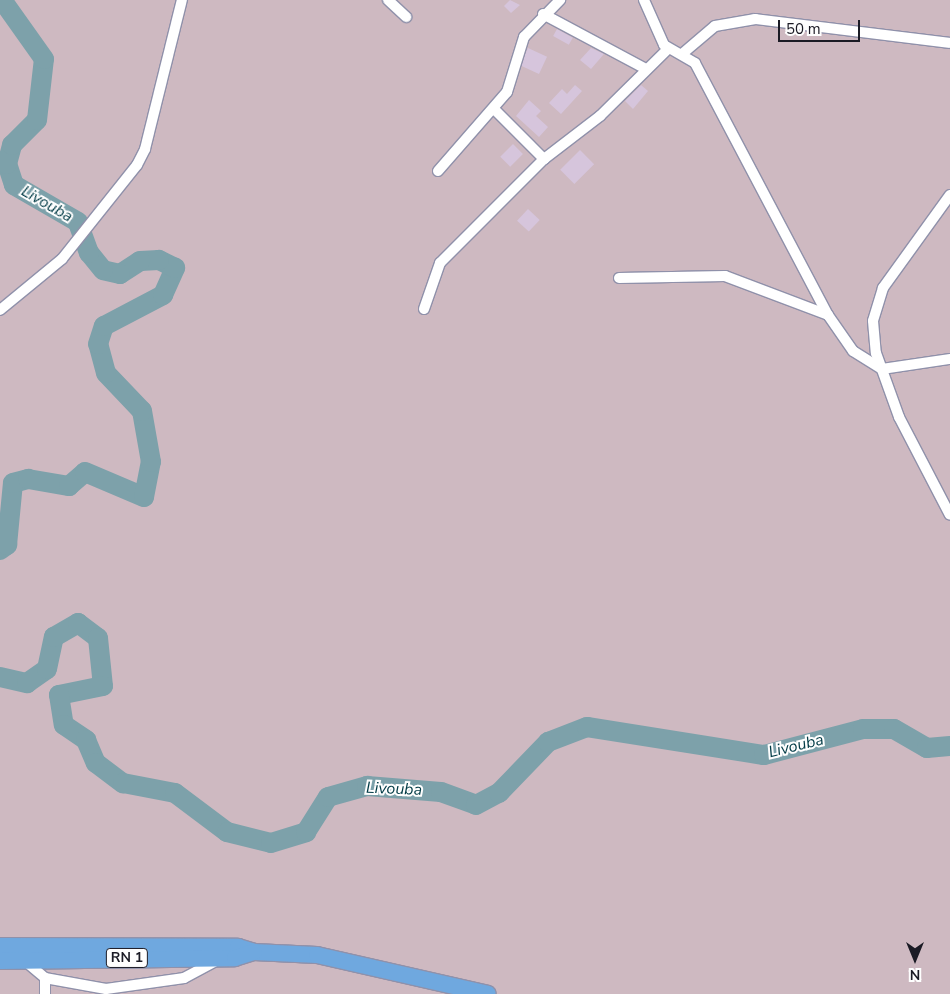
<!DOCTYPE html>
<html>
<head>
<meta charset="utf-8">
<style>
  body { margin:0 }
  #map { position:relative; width:950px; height:994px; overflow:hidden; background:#eff0fb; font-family:"Nunito Sans",sans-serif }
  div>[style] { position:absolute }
  .green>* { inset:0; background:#ceb9c1; transform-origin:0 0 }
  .river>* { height:20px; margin:-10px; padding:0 10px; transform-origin:10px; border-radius:10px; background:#7da1aa }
  .building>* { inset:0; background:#d6c5dc; transform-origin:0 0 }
  .roads { filter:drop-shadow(1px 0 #9091aa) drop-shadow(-1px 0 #9091aa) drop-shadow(0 1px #9091aa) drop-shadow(0 -1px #9091aa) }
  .minor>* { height:10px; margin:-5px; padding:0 5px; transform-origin:5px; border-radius:5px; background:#fff }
  .trunk>* { height:16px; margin:-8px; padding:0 8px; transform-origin:8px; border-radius:8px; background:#6fa8df }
  span { translate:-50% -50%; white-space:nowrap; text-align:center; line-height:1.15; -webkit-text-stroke:4px #fefefe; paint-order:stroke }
  .shield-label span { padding:1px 4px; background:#fefefe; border:1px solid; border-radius:4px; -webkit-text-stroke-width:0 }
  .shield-label { font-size:14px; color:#1b1b25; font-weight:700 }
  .water-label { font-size:16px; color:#003a45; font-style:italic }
  .north { position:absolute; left:890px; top:934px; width:50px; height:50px; -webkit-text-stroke:4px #fefefe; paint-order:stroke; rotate:180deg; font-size:14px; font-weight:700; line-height:20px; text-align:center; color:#1b1b25 }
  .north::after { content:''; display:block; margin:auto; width:18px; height:22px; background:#1b1b25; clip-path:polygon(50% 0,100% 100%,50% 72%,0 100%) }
  .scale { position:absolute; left:778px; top:20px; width:82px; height:22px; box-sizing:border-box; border:2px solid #1b1b25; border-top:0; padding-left:6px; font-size:15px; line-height:18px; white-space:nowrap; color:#1b1b25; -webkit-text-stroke:4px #fefefe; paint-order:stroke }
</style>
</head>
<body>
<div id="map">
  <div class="green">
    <div style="left:0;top:0;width:950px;height:994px"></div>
  </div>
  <div class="river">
    <div style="left:0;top:550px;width:9px;rotate:-36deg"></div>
    <div style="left:7px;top:545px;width:62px;rotate:-84.5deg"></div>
    <div style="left:13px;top:483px;width:16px;rotate:-15deg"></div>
    <div style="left:28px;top:479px;width:42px;rotate:9.7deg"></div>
    <div style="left:69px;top:486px;width:21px;rotate:-41deg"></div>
    <div style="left:85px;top:472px;width:64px;rotate:23deg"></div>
    <div style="left:144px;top:497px;width:36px;rotate:-79deg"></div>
    <div style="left:151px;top:462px;width:52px;rotate:-100deg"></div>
    <div style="left:142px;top:411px;width:52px;rotate:-133.5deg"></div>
    <div style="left:106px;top:373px;width:30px;rotate:-105deg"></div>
    <div style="left:98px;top:344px;width:19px;rotate:-72deg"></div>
    <div style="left:104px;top:326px;width:67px;rotate:-27.7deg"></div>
    <div style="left:163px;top:295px;width:30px;rotate:-66deg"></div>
    <div style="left:175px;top:268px;width:18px;rotate:-153deg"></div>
    <div style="left:159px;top:260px;width:19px;rotate:177deg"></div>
    <div style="left:140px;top:261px;width:24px;rotate:147deg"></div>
    <div style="left:120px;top:274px;width:17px;rotate:-167deg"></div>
    <div style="left:103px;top:270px;width:22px;rotate:-129deg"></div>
    <div style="left:89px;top:253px;width:33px;rotate:-110deg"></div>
    <div style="left:78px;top:222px;width:74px;rotate:-150deg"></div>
    <div style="left:14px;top:185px;width:22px;rotate:-108deg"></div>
    <div style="left:7px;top:164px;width:20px;rotate:-75deg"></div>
    <div style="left:12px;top:145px;width:35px;rotate:-45deg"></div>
    <div style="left:37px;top:120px;width:61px;rotate:-83.5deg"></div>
    <div style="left:44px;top:59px;width:72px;rotate:-125.4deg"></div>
    <div style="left:0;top:677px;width:28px;rotate:13deg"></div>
    <div style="left:27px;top:683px;width:24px;rotate:-35deg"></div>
    <div style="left:47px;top:669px;width:33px;rotate:-78deg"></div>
    <div style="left:54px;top:637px;width:28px;rotate:-30deg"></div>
    <div style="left:78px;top:623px;width:25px;rotate:37deg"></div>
    <div style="left:98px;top:638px;width:48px;rotate:84.1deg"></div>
    <div style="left:103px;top:686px;width:45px;rotate:168.4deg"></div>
    <div style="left:59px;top:695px;width:30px;rotate:81deg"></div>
    <div style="left:64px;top:725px;width:27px;rotate:34deg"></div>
    <div style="left:86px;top:740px;width:25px;rotate:67deg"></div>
    <div style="left:96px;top:763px;width:34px;rotate:37deg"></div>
    <div style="left:123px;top:783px;width:53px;rotate:10.9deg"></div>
    <div style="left:175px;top:793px;width:65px;rotate:36.9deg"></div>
    <div style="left:227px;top:832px;width:45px;rotate:14deg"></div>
    <div style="left:271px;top:843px;width:37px;rotate:-17deg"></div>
    <div style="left:306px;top:832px;width:41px;rotate:-57.8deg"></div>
    <div style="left:328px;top:797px;width:41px;rotate:-15.8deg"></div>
    <div style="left:367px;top:786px;width:74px;rotate:4.6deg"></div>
    <div style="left:441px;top:792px;width:37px;rotate:20deg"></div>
    <div style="left:476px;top:805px;width:26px;rotate:-28deg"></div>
    <div style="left:499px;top:793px;width:71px;rotate:-46.1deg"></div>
    <div style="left:548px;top:742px;width:42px;rotate:-21deg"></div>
    <div style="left:587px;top:727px;width:179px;rotate:9deg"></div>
    <div style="left:764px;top:755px;width:102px;rotate:-14.7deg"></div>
    <div style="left:863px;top:729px;width:31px"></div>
    <div style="left:894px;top:729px;width:38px;rotate:30deg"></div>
    <div style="left:927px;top:748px;width:23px;rotate:-5deg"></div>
  </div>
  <div class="building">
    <div style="clip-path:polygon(510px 0,520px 5px,511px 13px,504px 6px)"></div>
    <div style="left:557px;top:29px;width:18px;height:8px;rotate:29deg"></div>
    <div style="left:528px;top:48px;width:21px;height:19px;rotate:25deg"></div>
    <div style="clip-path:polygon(591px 48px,604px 54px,591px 69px,580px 60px)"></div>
    <div style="clip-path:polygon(575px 85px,582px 91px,561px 114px,549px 103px,562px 89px,567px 94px)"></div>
    <div style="clip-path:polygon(641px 85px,648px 91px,633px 109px,625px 101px)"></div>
    <div style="clip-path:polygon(529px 100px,541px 111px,536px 116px,548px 127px,539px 137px,516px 116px)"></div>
    <div style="left:513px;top:144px;width:14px;height:18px;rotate:45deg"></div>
    <div style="left:580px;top:150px;width:20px;height:28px;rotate:45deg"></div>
    <div style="left:528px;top:209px;width:16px;height:16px;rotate:43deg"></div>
  </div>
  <div class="roads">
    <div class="minor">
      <div style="left:388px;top:0;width:25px;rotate:43deg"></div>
      <div style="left:644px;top:0;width:49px;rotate:66deg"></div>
      <div style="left:664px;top:45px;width:36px;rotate:30deg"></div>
      <div style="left:695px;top:63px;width:285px;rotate:62.2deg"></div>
      <div style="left:828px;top:315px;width:44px;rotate:55.2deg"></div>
      <div style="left:853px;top:351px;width:34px;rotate:32deg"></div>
      <div style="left:882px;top:369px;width:69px;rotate:-8.4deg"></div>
      <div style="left:543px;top:14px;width:117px;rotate:28.1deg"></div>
      <div style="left:682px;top:54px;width:43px;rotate:-40.3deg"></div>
      <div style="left:715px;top:26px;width:41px;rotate:-9.9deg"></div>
      <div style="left:755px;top:19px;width:196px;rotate:7deg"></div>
      <div style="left:494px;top:109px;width:71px;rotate:45deg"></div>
      <div style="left:438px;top:171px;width:105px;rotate:-48.9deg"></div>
      <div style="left:507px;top:92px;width:58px;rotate:-72.8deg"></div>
      <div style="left:524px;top:37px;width:52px;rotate:-45.8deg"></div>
      <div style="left:950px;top:195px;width:115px;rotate:125.8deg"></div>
      <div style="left:883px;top:288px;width:34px;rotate:107deg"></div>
      <div style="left:873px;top:321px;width:32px;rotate:85deg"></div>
      <div style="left:876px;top:353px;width:68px;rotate:70.2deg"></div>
      <div style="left:899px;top:417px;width:110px;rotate:62.5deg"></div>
      <div style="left:619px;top:278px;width:106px;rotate:-1.1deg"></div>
      <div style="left:725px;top:276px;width:110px;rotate:20.7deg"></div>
      <div style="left:424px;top:309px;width:49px;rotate:-70.8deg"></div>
      <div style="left:440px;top:263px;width:147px;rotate:-45deg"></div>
      <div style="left:544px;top:159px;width:71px;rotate:-37.5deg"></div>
      <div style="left:600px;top:116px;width:95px;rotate:-44.6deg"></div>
      <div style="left:0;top:310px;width:80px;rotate:-39.4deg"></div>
      <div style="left:62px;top:259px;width:120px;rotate:-51.4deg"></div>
      <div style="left:137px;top:165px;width:18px;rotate:-63deg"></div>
      <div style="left:145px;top:149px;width:154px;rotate:-76.1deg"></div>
      <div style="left:25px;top:961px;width:26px;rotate:40deg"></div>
      <div style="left:45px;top:978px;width:62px;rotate:10.2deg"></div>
      <div style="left:106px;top:989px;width:79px;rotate:-8deg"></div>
      <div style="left:184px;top:978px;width:38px;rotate:-28deg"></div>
      <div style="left:45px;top:994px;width:16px;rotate:-90deg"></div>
    </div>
    <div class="trunk">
      <div style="left:0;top:946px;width:238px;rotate:0.2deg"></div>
      <div style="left:238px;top:947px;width:17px;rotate:17deg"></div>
      <div style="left:254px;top:952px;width:63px;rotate:2.7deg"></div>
      <div style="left:317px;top:955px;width:175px;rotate:12.8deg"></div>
      <div style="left:0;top:961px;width:235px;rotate:-0.7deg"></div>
      <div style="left:235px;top:958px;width:20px;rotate:-18deg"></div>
    </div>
  </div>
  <div class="shield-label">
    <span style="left:127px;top:958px">RN 1</span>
  </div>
  <div class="water-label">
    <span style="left:47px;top:204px;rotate:30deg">Livouba</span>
    <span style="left:796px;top:746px;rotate:-14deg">Livouba</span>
    <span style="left:394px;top:789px;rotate:2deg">Livouba</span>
  </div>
  <div class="north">N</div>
  <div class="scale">50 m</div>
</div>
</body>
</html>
